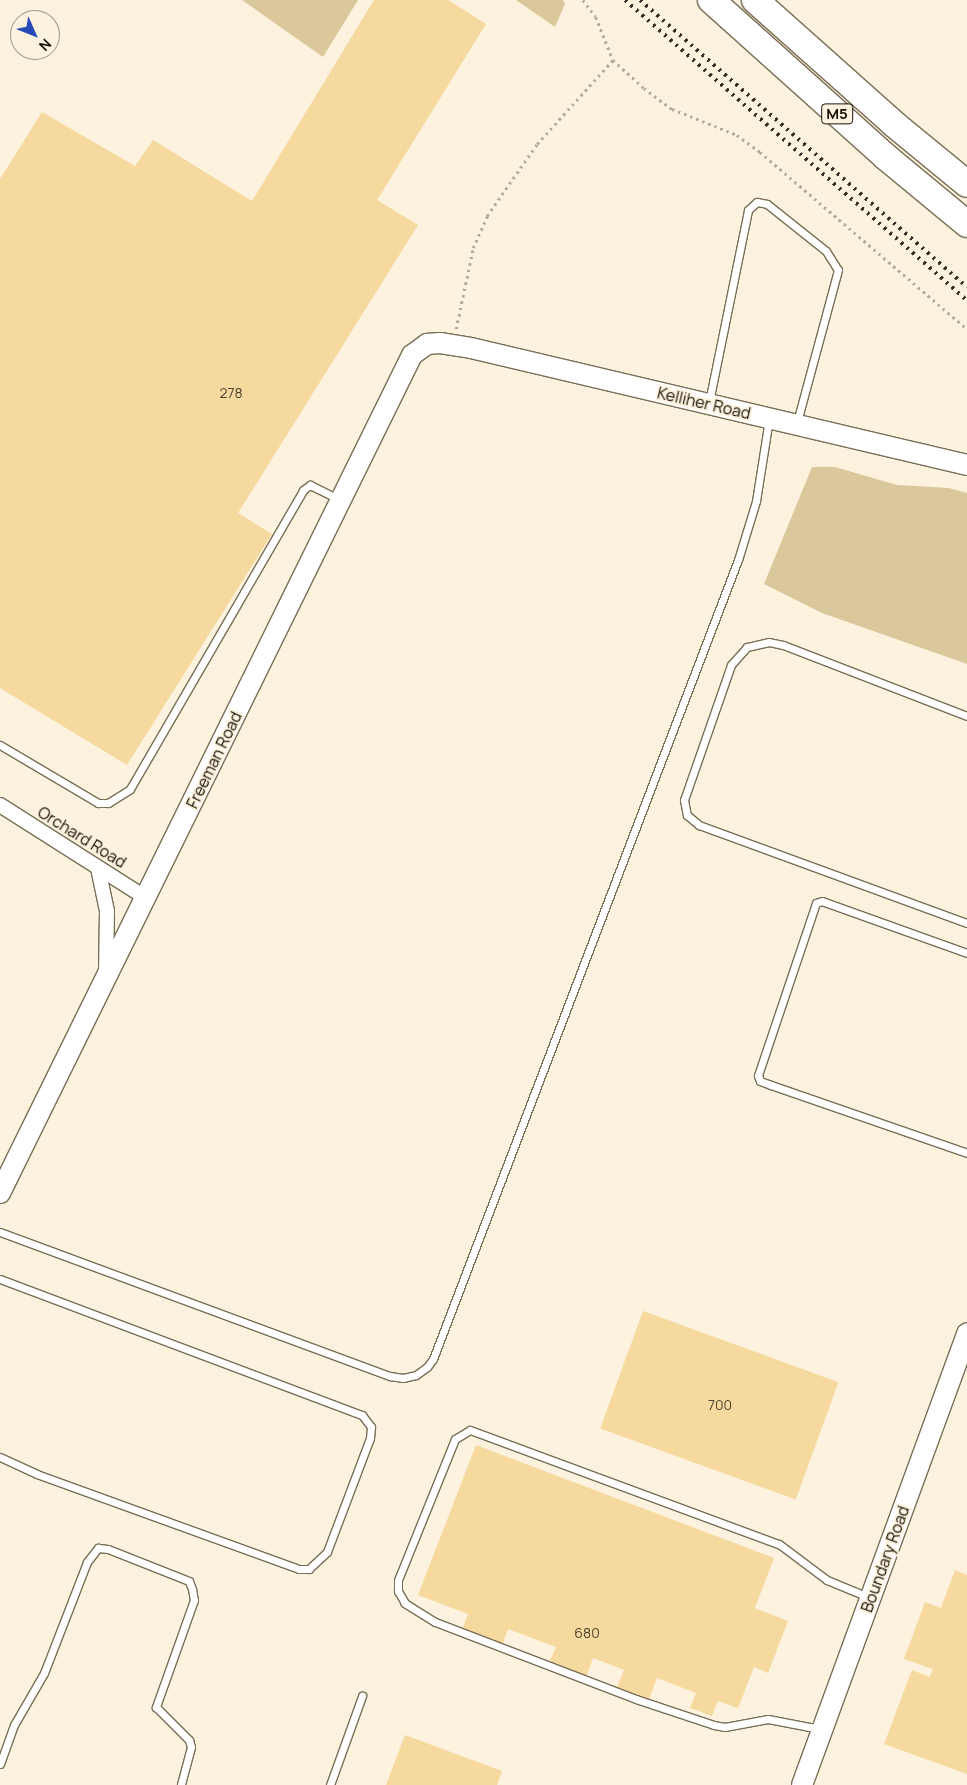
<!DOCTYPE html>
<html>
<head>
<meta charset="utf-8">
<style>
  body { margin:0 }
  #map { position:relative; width:967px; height:1785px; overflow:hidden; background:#fdf2dd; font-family:Manrope,sans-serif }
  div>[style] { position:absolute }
  .green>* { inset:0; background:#dbc79c }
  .building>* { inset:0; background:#f5d99e; transform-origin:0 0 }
  .path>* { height:2.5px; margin-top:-1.25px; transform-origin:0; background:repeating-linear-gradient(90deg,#b3aa99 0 2.5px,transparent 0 6.5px) }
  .roads { filter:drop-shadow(1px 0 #796e56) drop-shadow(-1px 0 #796e56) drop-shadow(0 1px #796e56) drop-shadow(0 -1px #796e56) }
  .lane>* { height:7px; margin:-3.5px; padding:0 3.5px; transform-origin:3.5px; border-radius:3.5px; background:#fff }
  .street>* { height:14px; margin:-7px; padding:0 7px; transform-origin:7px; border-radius:7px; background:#fff }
  .secondary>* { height:20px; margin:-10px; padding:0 10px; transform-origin:10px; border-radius:10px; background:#fff }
  .highway>* { height:26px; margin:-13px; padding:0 13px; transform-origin:13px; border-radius:13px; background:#fff }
  .rail>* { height:4px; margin-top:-2px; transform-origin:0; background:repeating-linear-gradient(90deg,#353026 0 2.5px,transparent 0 7.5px) }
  span { translate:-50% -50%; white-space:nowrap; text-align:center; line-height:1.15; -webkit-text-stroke:4px #fdf2dd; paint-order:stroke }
  .number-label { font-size:14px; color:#4c422d }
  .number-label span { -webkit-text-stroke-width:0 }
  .shield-label span { padding:1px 4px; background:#fdf2dd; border:1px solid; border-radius:4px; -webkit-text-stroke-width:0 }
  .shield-label { font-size:15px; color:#141007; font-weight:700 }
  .street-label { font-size:16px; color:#141007 }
  .north { position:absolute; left:10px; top:10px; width:50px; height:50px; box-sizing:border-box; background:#fdf2dd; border:1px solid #a09887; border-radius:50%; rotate:134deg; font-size:14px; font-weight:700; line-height:20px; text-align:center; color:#141007 }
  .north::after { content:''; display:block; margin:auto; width:18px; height:22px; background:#264ab9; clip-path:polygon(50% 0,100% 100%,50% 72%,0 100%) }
</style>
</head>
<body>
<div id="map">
  <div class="green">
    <div style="clip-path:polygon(242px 0,358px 0,323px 57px)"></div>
    <div style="clip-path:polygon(516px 0,563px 0,565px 4px,555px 27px)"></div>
    <div style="clip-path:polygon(812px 467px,835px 467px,897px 485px,949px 488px,967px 493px,967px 664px,822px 613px,764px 584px)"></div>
  </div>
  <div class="building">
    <div style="clip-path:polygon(374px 0,448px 0,486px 24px,377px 200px,418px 225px,238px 513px,272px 534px,127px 765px,0 688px,0 179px,42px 112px,135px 166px,153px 140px,252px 201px)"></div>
    <div style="left:643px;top:1311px;width:208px;height:125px;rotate:20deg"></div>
    <div style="clip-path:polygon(476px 1445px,774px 1558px,755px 1608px,788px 1621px,768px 1673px,754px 1667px,738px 1708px,718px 1701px,712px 1716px,690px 1708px,696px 1693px,657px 1678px,649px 1699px,617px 1687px,624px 1670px,593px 1658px,586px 1677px,549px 1663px,556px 1647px,508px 1629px,502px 1646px,462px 1630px,468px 1614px,418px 1595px)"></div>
    <div style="clip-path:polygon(955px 1570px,967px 1575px,967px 1774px,884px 1744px,912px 1670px,930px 1677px,933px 1669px,904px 1659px,925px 1602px,941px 1608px)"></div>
    <div style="clip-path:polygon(405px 1735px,502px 1771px,497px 1785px,386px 1785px)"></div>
  </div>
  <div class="path">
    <div style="left:583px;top:0;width:21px;rotate:53deg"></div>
    <div style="left:596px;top:17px;width:46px;rotate:68.4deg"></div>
    <div style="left:613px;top:60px;width:42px;rotate:42.1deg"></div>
    <div style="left:644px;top:88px;width:35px;rotate:37deg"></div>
    <div style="left:672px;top:109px;width:70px;rotate:21.8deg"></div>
    <div style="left:737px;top:135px;width:29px;rotate:36deg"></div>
    <div style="left:760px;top:152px;width:272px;rotate:40.5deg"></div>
    <div style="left:456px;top:329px;width:83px;rotate:-78.1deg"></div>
    <div style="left:473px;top:248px;width:35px;rotate:-66deg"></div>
    <div style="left:487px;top:216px;width:88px;rotate:-55.2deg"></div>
    <div style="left:537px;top:144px;width:113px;rotate:-47.9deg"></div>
  </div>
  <div class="roads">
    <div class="lane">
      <div style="left:709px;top:402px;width:196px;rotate:-78.5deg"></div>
      <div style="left:748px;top:210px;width:12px;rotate:-42deg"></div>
      <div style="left:757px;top:202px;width:10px;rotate:11deg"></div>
      <div style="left:767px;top:204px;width:75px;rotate:38.5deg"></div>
      <div style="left:826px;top:251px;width:22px;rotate:58deg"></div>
      <div style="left:838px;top:270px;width:157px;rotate:105.1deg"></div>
      <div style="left:967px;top:716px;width:197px;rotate:-158.9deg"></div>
      <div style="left:783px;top:645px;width:14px;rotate:-168deg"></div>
      <div style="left:769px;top:642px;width:23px;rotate:167deg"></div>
      <div style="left:747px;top:647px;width:24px;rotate:132deg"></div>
      <div style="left:731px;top:665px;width:143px;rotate:109.2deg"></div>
      <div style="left:684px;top:800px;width:15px;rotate:79deg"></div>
      <div style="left:687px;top:815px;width:16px;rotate:40deg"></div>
      <div style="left:699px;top:825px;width:285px;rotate:20.1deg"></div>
      <div style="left:0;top:745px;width:114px;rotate:30.6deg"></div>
      <div style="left:98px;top:803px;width:10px"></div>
      <div style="left:108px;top:803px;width:26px;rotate:-32deg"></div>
      <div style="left:130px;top:789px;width:345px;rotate:-59.9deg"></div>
      <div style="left:303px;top:490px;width:9px;rotate:-36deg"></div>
      <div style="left:310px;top:485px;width:32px;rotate:26deg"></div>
      <div style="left:967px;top:953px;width:154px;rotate:-160.3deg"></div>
      <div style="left:822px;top:901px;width:6px;rotate:162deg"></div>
      <div style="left:816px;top:903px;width:182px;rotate:108.6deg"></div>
      <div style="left:758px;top:1075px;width:6px;rotate:72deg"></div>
      <div style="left:760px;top:1081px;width:12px;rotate:20deg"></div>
      <div style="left:771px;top:1085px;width:207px;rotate:19.1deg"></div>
      <div style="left:0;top:1232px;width:416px;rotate:20.3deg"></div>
      <div style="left:390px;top:1376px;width:13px;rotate:9deg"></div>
      <div style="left:403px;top:1378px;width:13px;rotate:-13deg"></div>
      <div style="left:416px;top:1375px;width:14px;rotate:-36deg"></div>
      <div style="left:427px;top:1367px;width:10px;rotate:-53deg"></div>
      <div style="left:433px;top:1359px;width:855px;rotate:-69.11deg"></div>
      <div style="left:738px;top:560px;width:62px;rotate:-73deg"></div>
      <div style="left:756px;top:501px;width:83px;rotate:-81deg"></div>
      <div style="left:0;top:1279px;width:387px;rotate:20.6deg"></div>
      <div style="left:362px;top:1415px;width:15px;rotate:53deg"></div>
      <div style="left:371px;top:1427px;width:11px;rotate:95deg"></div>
      <div style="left:370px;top:1438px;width:122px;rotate:110.7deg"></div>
      <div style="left:327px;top:1552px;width:25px;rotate:137deg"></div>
      <div style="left:309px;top:1569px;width:10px;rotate:180deg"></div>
      <div style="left:299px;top:1569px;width:279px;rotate:-160.1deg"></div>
      <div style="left:37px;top:1474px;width:41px;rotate:-155.3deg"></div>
      <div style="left:820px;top:1729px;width:53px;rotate:-169.1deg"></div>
      <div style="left:768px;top:1719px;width:44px;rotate:169.5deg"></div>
      <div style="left:725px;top:1727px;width:11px;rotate:-170deg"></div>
      <div style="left:714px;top:1725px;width:82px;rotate:-161.6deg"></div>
      <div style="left:636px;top:1699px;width:215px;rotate:-159deg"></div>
      <div style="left:435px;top:1622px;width:36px;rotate:-148deg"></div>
      <div style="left:405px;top:1603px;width:14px;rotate:-120deg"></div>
      <div style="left:398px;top:1591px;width:11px;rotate:-90deg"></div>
      <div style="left:398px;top:1580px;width:152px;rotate:-68deg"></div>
      <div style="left:455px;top:1439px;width:17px;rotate:-31deg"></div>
      <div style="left:470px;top:1430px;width:329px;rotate:20.3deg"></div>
      <div style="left:779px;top:1544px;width:60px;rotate:36.9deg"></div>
      <div style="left:827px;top:1580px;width:44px;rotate:22.5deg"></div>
      <div style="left:0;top:1764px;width:41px;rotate:-70.3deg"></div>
      <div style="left:14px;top:1725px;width:60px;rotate:-60deg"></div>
      <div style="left:44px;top:1673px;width:119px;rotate:-68.8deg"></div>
      <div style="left:87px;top:1562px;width:18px;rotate:-52deg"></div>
      <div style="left:98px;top:1548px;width:10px;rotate:6deg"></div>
      <div style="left:108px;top:1549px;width:87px;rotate:21.6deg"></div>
      <div style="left:189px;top:1581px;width:9px;rotate:69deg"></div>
      <div style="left:192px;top:1589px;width:11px;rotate:80deg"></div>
      <div style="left:194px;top:1600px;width:114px;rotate:109.6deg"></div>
      <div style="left:156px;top:1707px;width:47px;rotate:45deg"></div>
      <div style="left:189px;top:1740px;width:7px;rotate:74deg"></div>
      <div style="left:191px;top:1747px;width:39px;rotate:105deg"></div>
      <div style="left:330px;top:1785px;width:95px;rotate:-70.2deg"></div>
    </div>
    <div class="street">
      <div style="left:0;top:805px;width:173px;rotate:32.5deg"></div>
      <div style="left:98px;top:868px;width:44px;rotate:78.2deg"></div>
      <div style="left:107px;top:911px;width:65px;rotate:90.9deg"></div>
    </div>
    <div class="secondary">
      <div style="left:0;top:1193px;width:934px;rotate:-63.82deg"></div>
      <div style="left:412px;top:355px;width:19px;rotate:-36deg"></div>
      <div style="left:427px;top:344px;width:13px;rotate:-4deg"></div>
      <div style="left:440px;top:343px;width:31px;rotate:9deg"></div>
      <div style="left:471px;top:348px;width:510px;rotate:13.27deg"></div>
      <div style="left:802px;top:1785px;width:481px;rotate:-69.9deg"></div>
    </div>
    <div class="highway">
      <div style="left:711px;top:0;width:235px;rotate:41.9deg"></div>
      <div style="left:886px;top:157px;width:105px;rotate:39.6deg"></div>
      <div style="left:755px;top:0;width:186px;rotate:41.7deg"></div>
      <div style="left:894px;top:124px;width:94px;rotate:39.4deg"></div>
    </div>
  </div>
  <div class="rail">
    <div style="left:625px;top:0;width:455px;rotate:41.3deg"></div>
    <div style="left:640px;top:0;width:435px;rotate:41.3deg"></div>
  </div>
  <div class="number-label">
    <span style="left:231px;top:393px">278</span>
    <span style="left:720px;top:1405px">700</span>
    <span style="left:587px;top:1633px">680</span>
  </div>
  <div class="shield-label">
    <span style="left:837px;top:114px">M5</span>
  </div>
  <div class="street-label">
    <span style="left:704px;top:403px;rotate:13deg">Kelliher Road</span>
    <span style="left:214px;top:760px;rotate:-64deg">Freeman Road</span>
    <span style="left:82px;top:837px;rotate:32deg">Orchard Road</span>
    <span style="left:885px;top:1559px;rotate:-70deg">Boundary Road</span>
  </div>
  <div class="north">N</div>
</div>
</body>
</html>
